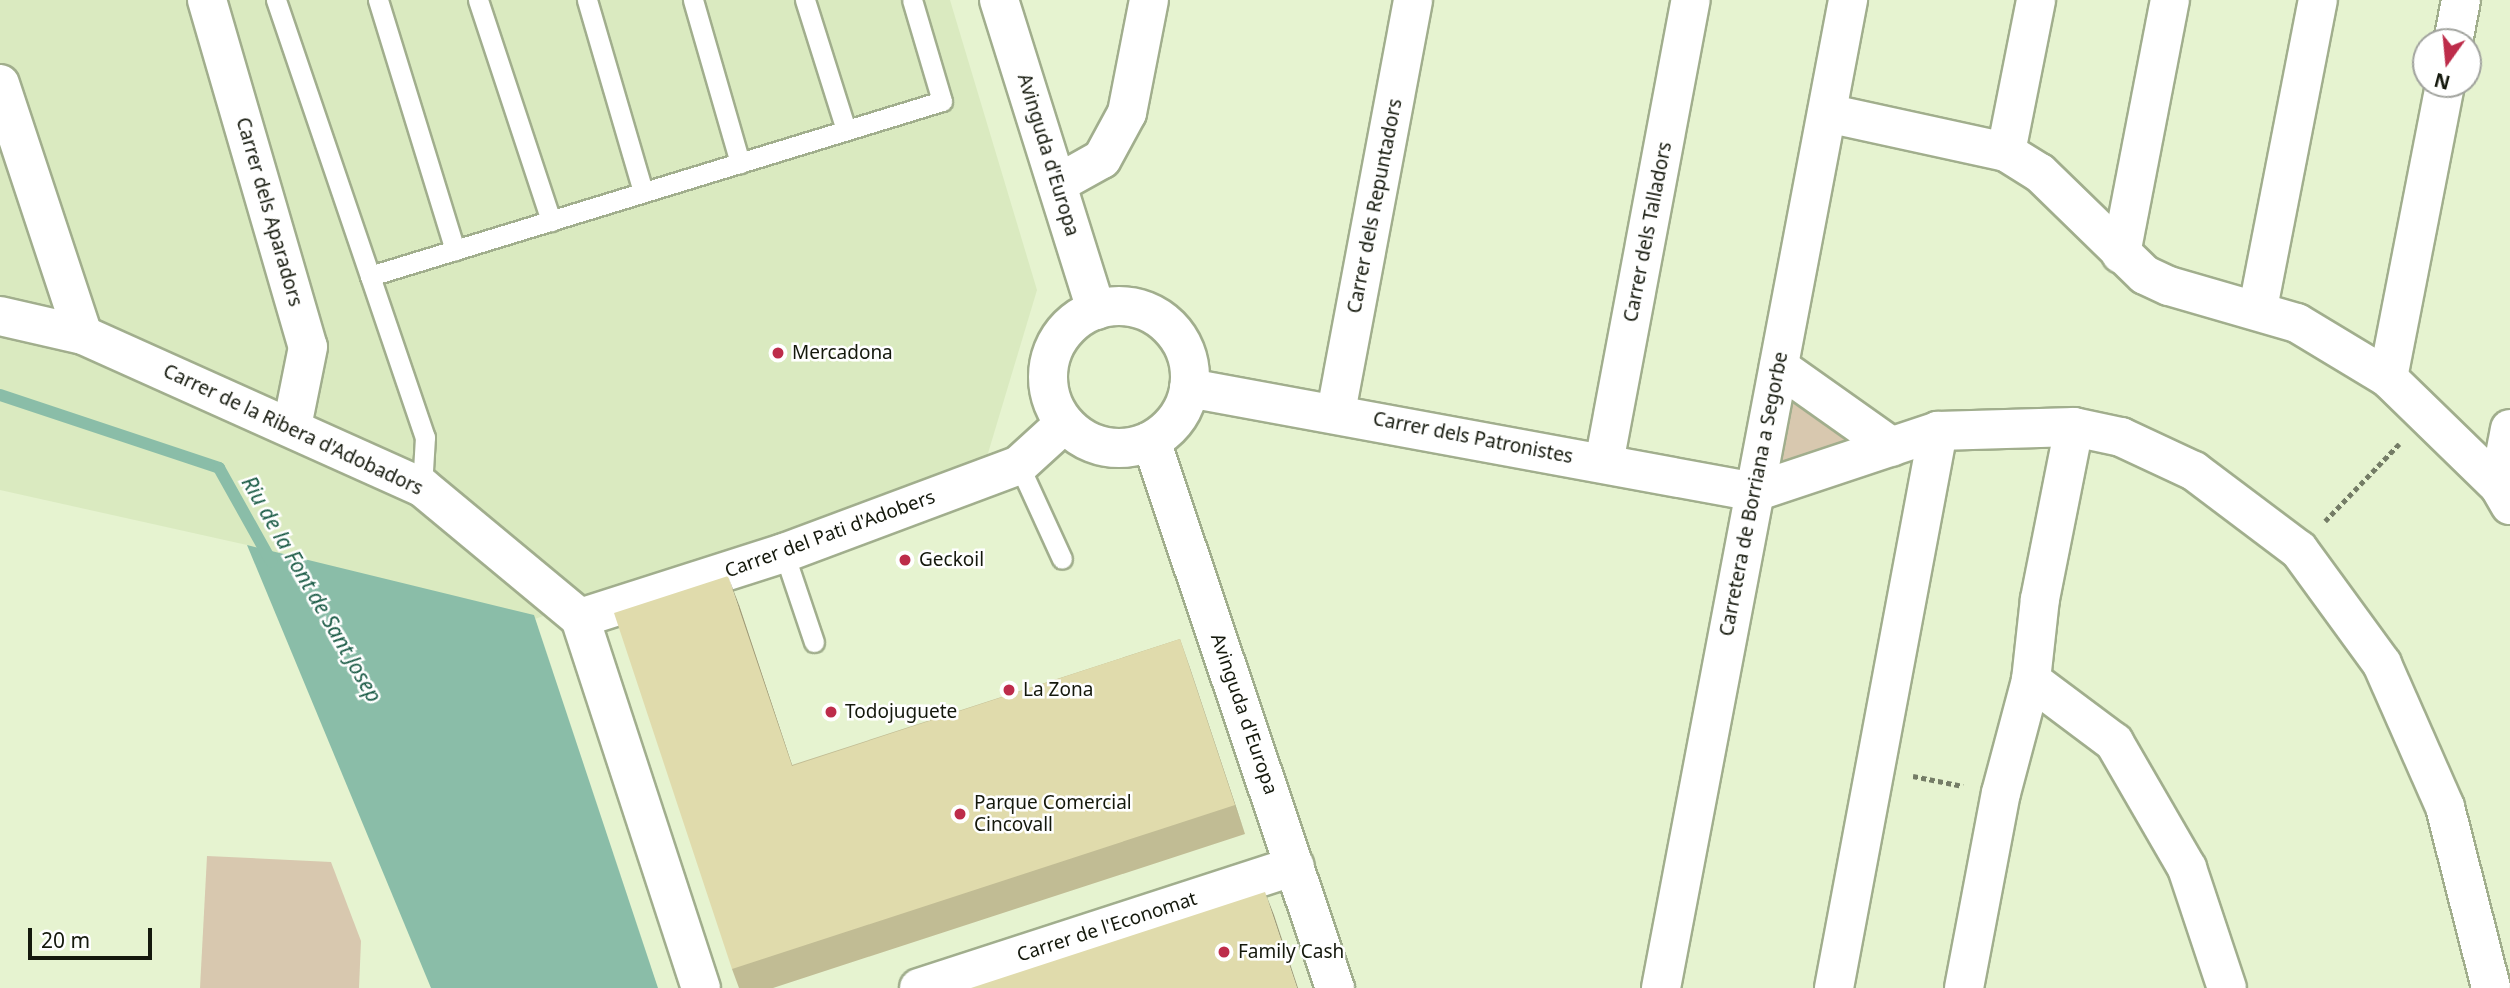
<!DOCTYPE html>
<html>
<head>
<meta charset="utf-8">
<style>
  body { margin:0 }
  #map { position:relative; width:2510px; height:988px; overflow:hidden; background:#e6f3d0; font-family:"Noto Sans",sans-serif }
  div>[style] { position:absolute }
  .built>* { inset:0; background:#daeac0 }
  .green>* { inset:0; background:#d8c8af }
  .water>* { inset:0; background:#8abda8 }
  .stream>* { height:12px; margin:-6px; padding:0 6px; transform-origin:6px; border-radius:6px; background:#8abda8 }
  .path>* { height:4.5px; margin-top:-2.25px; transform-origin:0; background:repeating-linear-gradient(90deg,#747c66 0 5px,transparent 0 8.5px) }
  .roads { filter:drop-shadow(2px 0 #a1ae8d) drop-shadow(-2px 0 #a1ae8d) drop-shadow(0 2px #a1ae8d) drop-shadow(0 -2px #a1ae8d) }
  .service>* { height:19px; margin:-9.5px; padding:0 9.5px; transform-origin:9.5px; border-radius:9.5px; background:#fff }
  .minor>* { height:38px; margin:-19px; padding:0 19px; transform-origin:19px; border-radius:19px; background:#fff }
  .tertiary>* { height:38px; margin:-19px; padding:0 19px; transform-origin:19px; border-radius:19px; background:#fff }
  .secondary>* { height:38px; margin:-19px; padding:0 19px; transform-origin:19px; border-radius:19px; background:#fff }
  .secondary>.ring { margin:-19px; padding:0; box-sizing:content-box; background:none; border:38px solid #fff; border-radius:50% }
  .wall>* { inset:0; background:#c1bc94 }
  .shaded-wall>* { inset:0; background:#9d9978 }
  .building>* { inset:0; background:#e0dbac }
  .dots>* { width:19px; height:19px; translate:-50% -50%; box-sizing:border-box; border:4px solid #fff; border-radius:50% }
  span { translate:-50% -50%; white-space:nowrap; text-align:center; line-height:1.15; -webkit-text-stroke:5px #fff; paint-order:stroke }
  .street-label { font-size:19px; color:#14180c }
  .poi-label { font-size:19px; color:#14180c }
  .left { translate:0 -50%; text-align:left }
  .water-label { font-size:21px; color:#1c5c47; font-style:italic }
  .north { position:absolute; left:2412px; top:28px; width:70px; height:70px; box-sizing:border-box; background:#fff; border:2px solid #a1a39e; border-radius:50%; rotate:195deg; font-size:19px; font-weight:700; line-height:28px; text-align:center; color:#14180c }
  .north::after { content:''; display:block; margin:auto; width:24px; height:32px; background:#bd2c4a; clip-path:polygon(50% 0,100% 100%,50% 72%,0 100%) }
  .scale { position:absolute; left:28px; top:928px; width:124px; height:32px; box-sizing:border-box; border:4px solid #14180c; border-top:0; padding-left:9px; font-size:21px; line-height:24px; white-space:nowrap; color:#14180c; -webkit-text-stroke:5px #fff; paint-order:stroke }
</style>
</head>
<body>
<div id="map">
  <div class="built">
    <div style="clip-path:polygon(0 0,950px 0,1037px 290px,986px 460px,532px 620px,247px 545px,0 490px)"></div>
  </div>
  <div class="green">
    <div style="clip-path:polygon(1779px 367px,1892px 447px,1755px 492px)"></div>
    <div style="clip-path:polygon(207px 856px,331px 862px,361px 941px,359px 988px,200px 988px)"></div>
  </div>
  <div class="water">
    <div style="clip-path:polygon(247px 545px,534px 615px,658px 988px,431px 988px)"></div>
  </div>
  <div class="stream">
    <div style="left:0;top:395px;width:231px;rotate:18.4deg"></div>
    <div style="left:219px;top:468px;width:107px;rotate:60.8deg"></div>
  </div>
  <div class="path">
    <div style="left:2325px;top:521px;width:107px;rotate:-46.1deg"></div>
    <div style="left:1913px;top:776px;width:51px;rotate:11.3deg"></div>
  </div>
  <div class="roads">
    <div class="service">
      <div style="left:276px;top:0;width:462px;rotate:71.2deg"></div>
      <div style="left:425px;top:437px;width:50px;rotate:93.4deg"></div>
      <div style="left:378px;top:0;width:262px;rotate:72.9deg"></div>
      <div style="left:478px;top:0;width:233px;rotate:71.7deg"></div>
      <div style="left:587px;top:0;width:200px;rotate:73.7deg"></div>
      <div style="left:693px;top:0;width:170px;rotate:73.9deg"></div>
      <div style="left:805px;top:0;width:136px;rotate:72.5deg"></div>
      <div style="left:370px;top:276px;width:598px;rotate:-17.01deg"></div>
      <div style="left:942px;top:101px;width:105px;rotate:-106.5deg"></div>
      <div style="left:1019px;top:465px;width:103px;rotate:65.4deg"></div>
      <div style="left:784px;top:553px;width:94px;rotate:71.4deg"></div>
    </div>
    <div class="minor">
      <div style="left:207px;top:0;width:361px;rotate:73.8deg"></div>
      <div style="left:308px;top:347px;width:81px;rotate:101.4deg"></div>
      <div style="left:2453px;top:42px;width:43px;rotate:-79.2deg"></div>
      <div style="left:0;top:84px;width:264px;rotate:71.7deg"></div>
      <div style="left:1827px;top:113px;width:183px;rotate:12.3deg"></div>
      <div style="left:2006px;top:152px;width:40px;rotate:32deg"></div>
      <div style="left:2040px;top:173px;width:146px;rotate:44.2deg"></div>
      <div style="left:2145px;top:275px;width:26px;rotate:25deg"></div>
      <div style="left:2169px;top:286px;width:133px;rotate:16.1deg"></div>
      <div style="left:2297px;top:323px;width:106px;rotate:31.1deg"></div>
      <div style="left:2388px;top:378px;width:155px;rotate:44.2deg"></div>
      <div style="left:2499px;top:486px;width:22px;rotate:60deg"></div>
      <div style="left:2006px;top:152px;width:155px;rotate:-78.8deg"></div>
      <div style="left:1057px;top:184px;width:51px;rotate:-29.1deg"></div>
      <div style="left:1102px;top:159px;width:52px;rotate:-61.5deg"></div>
      <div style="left:1127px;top:113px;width:115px;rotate:-79deg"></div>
      <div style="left:2121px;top:254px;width:259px;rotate:-79.1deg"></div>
      <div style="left:2258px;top:308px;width:314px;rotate:-79deg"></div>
      <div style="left:0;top:316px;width:85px;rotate:12.9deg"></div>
      <div style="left:83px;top:335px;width:372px;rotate:24.2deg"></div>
      <div style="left:422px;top:487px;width:205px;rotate:39.7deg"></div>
      <div style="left:580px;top:618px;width:389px;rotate:71.9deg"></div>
      <div style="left:1779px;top:367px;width:138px;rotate:35.3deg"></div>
      <div style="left:2388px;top:378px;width:299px;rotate:-79deg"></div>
      <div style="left:1189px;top:388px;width:575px;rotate:10.41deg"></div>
      <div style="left:1755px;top:492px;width:193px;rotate:-18.4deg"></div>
      <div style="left:1938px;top:431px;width:136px;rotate:-1.7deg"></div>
      <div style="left:2074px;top:427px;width:48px;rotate:12deg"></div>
      <div style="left:2121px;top:437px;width:81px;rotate:25deg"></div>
      <div style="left:2194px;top:471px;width:131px;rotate:37deg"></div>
      <div style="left:2299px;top:550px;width:141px;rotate:53.9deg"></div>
      <div style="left:2382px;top:664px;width:156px;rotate:66.2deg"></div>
      <div style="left:2445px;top:807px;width:187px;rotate:75.7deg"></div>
      <div style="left:1336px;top:412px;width:419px;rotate:-79.4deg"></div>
      <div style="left:1604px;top:463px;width:471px;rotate:-79.4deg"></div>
      <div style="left:2499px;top:486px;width:58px;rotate:-79.1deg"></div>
      <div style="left:580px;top:618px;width:214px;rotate:-17.7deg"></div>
      <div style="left:784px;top:553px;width:251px;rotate:-20.5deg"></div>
      <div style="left:1019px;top:465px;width:62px;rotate:-42.4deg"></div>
      <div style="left:2031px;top:680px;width:104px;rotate:36.8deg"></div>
      <div style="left:2114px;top:742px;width:146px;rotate:59.9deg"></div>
      <div style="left:2187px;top:868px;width:126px;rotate:71.6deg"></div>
      <div style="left:919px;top:988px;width:395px;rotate:-18deg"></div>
      <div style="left:1834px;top:988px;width:567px;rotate:-79.42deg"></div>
      <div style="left:1964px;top:988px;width:198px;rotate:-79.3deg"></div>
      <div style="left:2001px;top:793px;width:117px;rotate:-75.1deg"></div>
      <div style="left:2031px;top:680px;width:81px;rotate:-83.7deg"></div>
      <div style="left:2040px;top:599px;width:175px;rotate:-78.8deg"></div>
    </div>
    <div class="tertiary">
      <div style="left:1661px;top:988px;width:1006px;rotate:-79.28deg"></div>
    </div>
    <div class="secondary">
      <div style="left:999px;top:0;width:325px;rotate:72.6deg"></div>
      <div class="ring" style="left:1048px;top:306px;width:104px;height:104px"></div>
      <div style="left:1151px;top:441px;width:577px;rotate:71.41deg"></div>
    </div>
  </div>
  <div class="wall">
    <div style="clip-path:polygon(739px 605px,792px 765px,1180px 639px,1245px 834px,773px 988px,739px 988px,732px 969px)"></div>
  </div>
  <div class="shaded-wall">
    <div style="clip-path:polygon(728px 576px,739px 605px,802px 795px,792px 766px)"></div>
    <div style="clip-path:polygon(1180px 639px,1190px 668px,1245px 834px,1235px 805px)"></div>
    <div style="clip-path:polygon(1265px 892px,1274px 915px,1298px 988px,1297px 988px)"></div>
  </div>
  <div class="building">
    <div style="clip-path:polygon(728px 576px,792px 766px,1180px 639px,1235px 805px,732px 969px,614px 613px)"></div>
    <div style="clip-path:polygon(1265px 892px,1297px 988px,971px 988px)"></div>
  </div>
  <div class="dots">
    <div style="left:778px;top:353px;background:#bd2c4a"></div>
    <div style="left:905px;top:560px;background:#bd2c4a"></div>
    <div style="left:1009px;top:690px;background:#bd2c4a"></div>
    <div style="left:831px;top:712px;background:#bd2c4a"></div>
    <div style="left:960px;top:814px;background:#bd2c4a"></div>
    <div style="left:1224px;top:952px;background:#bd2c4a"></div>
  </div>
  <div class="street-label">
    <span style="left:1048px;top:155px;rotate:73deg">Avinguda d'Europa</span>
    <span style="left:1375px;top:206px;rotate:-79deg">Carrer dels Repuntadors</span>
    <span style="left:269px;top:212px;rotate:74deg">Carrer dels Aparadors</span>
    <span style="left:1648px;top:232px;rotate:-79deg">Carrer dels Talladors</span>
    <span style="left:293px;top:430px;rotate:25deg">Carrer de la Ribera d'Adobadors</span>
    <span style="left:1473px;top:438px;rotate:11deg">Carrer dels Patronistes</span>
    <span style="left:1754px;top:494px;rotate:-79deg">Carretera de Borriana a Segorbe</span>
    <span style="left:830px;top:534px;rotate:-20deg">Carrer del Pati d'Adobers</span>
    <span style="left:1244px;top:714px;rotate:71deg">Avinguda d'Europa</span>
    <span style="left:1107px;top:927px;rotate:-18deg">Carrer de l'Economat</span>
  </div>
  <div class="poi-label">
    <span class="left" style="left:792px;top:353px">Mercadona</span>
    <span class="left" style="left:919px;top:560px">Geckoil</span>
    <span class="left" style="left:1023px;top:690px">La Zona</span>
    <span class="left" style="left:845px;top:712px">Todojuguete</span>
    <span class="left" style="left:974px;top:814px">Parque Comercial<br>Cincovall</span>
    <span class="left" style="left:1238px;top:952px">Family Cash</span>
  </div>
  <div class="water-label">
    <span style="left:312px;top:589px;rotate:60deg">Riu de la Font de Sant Josep</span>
  </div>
  <div class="north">N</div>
  <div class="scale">20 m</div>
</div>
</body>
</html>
